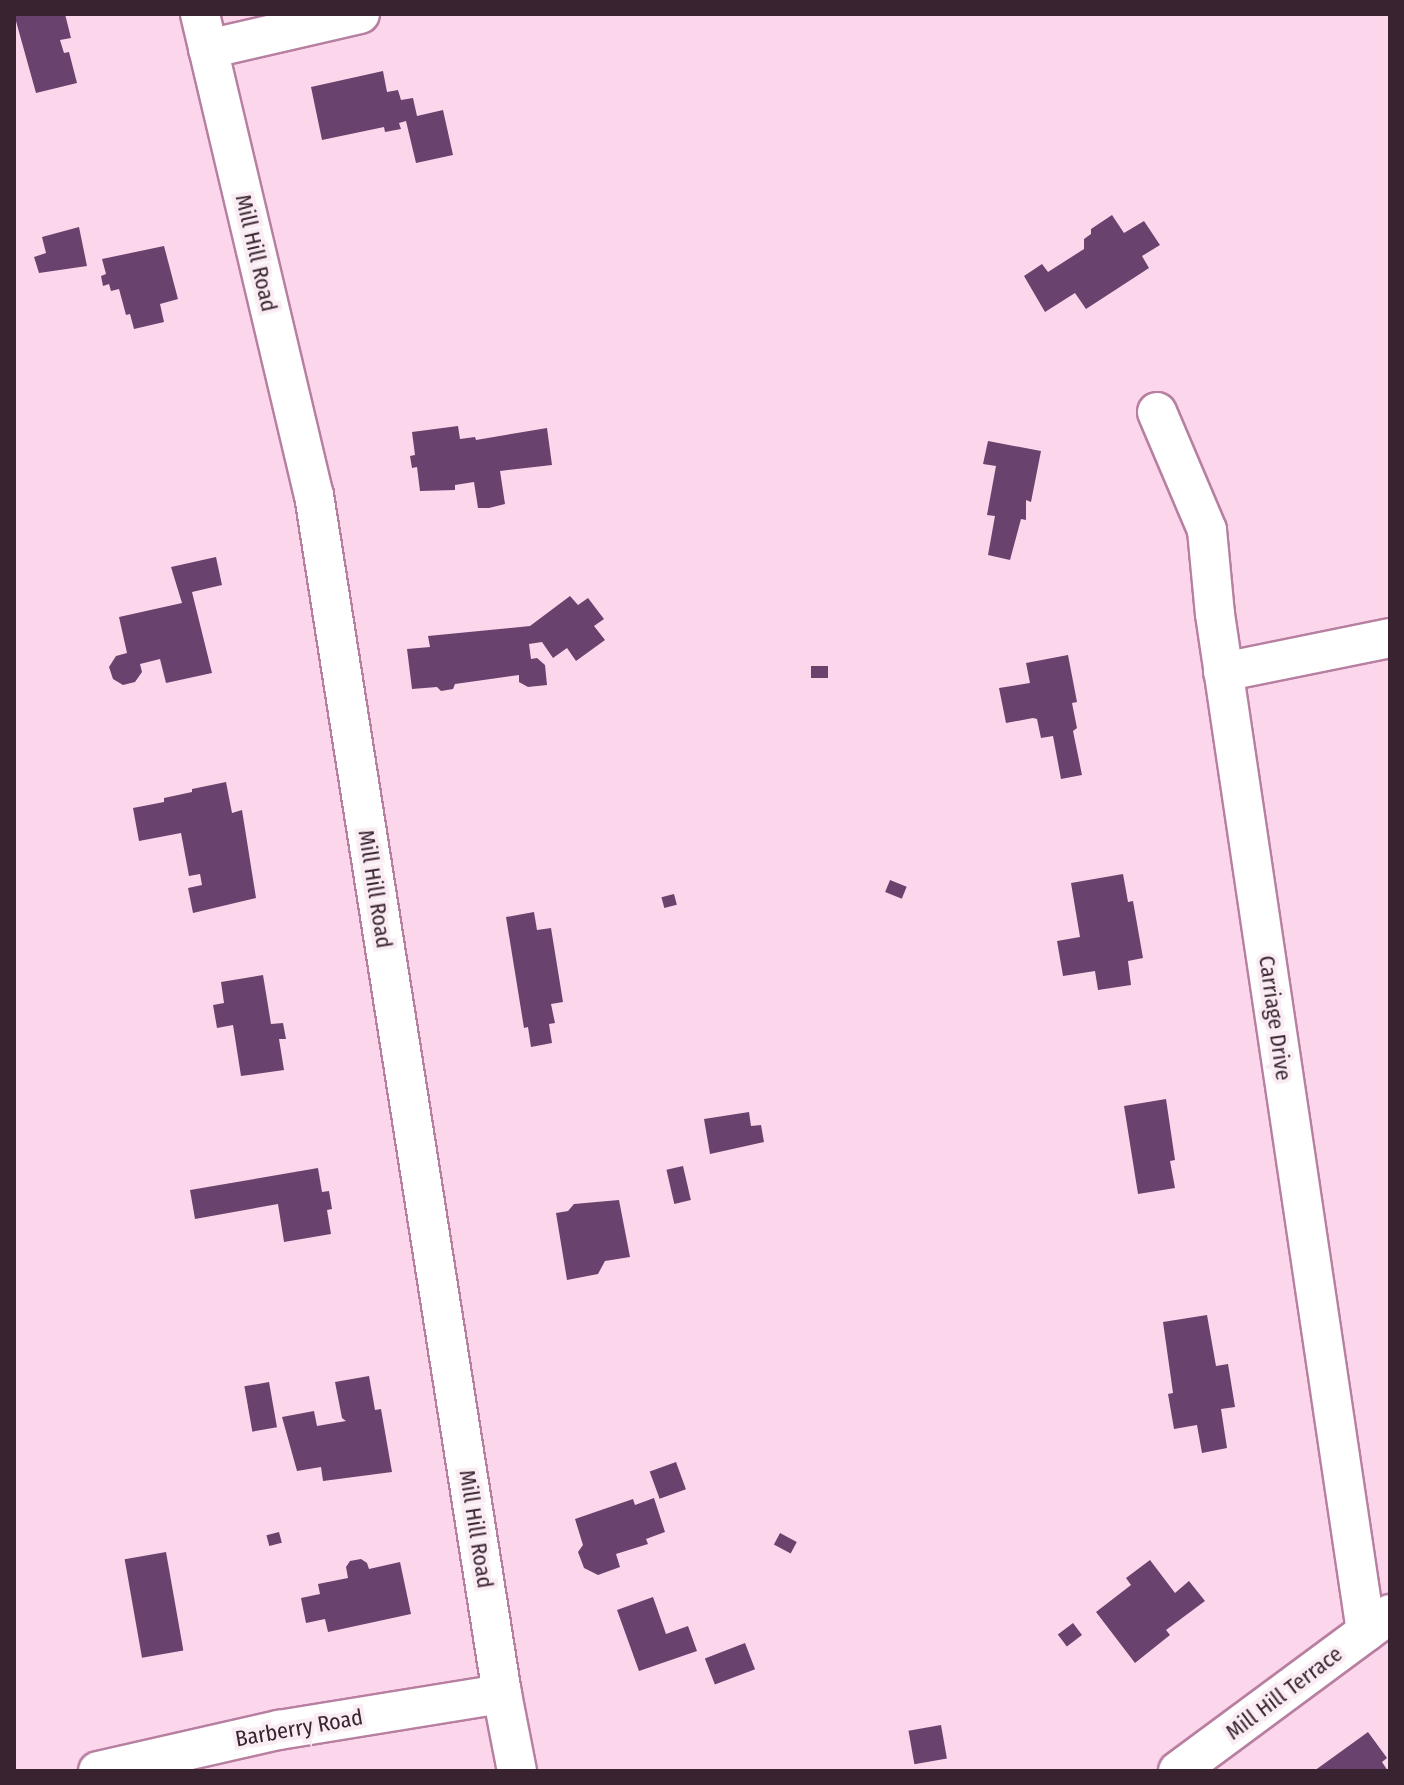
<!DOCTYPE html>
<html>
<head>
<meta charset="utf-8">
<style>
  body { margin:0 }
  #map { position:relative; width:1404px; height:1785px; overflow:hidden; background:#fcd7ec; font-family:"Fira Sans Condensed",sans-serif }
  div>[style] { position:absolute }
  .building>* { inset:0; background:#69436d; transform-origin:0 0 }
  .roads { filter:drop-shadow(2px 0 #b77fa0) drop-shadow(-2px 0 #b77fa0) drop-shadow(0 2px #b77fa0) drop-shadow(0 -2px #b77fa0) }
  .minor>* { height:38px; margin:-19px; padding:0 19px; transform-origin:19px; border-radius:19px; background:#fff }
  span { translate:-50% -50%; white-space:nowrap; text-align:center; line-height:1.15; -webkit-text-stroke:8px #f9edf3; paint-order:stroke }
  .street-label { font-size:22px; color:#3a2331 }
  .frame { position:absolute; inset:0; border:16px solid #3a2331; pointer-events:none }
</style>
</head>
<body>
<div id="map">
  <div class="building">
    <div style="clip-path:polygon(14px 14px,65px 14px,71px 38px,60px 40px,64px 53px,69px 52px,77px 83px,36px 93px)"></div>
    <div style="clip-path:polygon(383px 71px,387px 92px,398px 90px,401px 100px,413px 98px,417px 116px,443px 110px,453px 155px,416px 163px,406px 121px,399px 123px,401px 129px,385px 132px,384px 127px,322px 140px,311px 87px)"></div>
    <div style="clip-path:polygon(1112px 215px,1124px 233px,1144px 221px,1160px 245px,1142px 256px,1149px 268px,1086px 309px,1075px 293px,1045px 312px,1024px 276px,1042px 264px,1048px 272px,1084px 249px,1084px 239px,1091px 234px,1091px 229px)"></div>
    <div style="clip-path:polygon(79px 227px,87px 266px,39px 273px,34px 257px,46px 253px,42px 237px)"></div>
    <div style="clip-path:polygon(164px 246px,178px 299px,160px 304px,164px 322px,134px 329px,130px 314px,126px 315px,119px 289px,111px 291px,109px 284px,103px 286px,101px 276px,106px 274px,102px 259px)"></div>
    <div style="clip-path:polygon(458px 426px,460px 439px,475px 437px,476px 440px,547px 428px,552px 465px,500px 471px,505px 504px,489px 508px,478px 508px,474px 482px,455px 485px,455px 490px,420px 491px,417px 467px,412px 468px,410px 456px,415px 455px,412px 432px)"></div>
    <div style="clip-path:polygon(988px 441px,1041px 451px,1031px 502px,1026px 500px,1026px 520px,1021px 519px,1010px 560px,988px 555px,995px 516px,987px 515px,996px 466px,983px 464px)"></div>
    <div style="clip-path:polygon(216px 557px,222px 585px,192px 592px,212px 673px,166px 683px,160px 659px,140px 664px,142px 672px,135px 682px,123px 685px,113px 679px,109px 667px,116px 656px,127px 653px,119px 617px,182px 603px,171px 567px)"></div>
    <div style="clip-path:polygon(570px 596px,578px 605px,588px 598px,604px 619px,594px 626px,605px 640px,576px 661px,567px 648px,553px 658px,542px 642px,529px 644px,531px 659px,537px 658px,545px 665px,547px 685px,528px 687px,519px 682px,519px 675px,455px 684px,453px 689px,441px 691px,437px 687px,412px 689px,407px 649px,430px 647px,428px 636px,530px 626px)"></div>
    <div style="clip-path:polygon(1068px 655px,1077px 702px,1072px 703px,1077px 728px,1073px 731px,1082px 775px,1061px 779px,1053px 736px,1041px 738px,1037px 719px,1033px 718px,1006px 723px,999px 688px,1030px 683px,1026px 663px)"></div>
    <div style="left:811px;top:666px;width:17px;height:12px"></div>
    <div style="clip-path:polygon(226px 782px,232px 813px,242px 810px,256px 898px,193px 913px,188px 888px,202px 885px,200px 874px,189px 876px,181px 833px,139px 841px,133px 808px,164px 802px,164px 798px,192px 792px,192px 789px)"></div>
    <div style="clip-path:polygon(1123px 874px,1128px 902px,1133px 901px,1143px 958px,1128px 961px,1131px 985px,1098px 990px,1095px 971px,1063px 976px,1057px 941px,1080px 937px,1071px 883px)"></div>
    <div style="left:890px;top:880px;width:18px;height:13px;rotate:22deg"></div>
    <div style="left:674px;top:894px;width:11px;height:13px;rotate:75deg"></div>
    <div style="clip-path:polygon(534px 912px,537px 930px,551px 928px,563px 1002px,551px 1004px,555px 1023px,549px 1024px,552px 1043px,531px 1047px,528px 1027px,524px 1028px,506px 917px)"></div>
    <div style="clip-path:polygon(263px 975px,271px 1024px,283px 1023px,286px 1039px,279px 1039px,284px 1070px,241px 1076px,233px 1025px,217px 1028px,213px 1005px,224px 1003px,221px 982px)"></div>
    <div style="clip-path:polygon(1166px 1099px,1175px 1160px,1170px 1161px,1175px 1188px,1138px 1194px,1124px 1106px)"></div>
    <div style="clip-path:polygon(749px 1112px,751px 1126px,761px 1125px,764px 1142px,710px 1154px,704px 1119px)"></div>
    <div style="left:683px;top:1166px;width:35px;height:17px;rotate:77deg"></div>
    <div style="clip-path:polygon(318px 1168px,322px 1192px,329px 1191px,332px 1209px,327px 1210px,331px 1234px,284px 1242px,278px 1204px,195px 1219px,190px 1190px)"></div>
    <div style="clip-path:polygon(619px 1200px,630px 1257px,605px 1261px,598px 1274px,567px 1280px,556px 1213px,568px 1211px,574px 1204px)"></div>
    <div style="clip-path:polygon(1207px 1315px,1216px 1366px,1228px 1364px,1235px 1407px,1221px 1409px,1227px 1448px,1202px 1453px,1197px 1425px,1174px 1429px,1168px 1394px,1173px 1393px,1163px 1322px)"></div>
    <div style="clip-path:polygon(369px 1376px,375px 1410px,381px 1409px,392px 1472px,323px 1481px,321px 1467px,297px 1471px,282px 1417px,314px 1411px,317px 1426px,346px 1421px,342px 1418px,335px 1382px)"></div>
    <div style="left:269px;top:1382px;width:46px;height:25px;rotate:80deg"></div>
    <div style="left:676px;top:1462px;width:29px;height:28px;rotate:70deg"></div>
    <div style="clip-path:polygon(654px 1498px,665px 1532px,646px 1539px,648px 1544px,616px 1554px,620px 1567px,598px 1575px,584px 1568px,578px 1552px,583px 1545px,575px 1519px,633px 1499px,635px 1505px)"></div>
    <div style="left:279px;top:1532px;width:11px;height:13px;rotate:75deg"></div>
    <div style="left:780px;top:1533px;width:19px;height:13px;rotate:28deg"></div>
    <div style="left:166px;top:1552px;width:100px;height:42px;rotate:80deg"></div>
    <div style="clip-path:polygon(361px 1559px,367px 1563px,369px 1569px,400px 1562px,411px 1614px,328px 1632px,325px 1619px,306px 1623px,301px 1598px,320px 1594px,318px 1584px,348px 1578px,346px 1567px,350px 1561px)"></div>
    <div style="clip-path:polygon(1150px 1560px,1175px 1593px,1189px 1581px,1205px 1601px,1166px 1630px,1170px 1635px,1135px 1663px,1096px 1612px,1131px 1585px,1126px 1578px)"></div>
    <div style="clip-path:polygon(653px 1597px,666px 1634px,688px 1626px,697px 1651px,639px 1671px,617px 1610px)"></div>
    <div style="left:1073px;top:1623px;width:15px;height:19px;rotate:53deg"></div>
    <div style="left:745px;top:1643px;width:28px;height:43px;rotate:69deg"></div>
    <div style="left:941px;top:1725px;width:34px;height:33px;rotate:80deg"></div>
    <div style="clip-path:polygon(1368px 1732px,1387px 1758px,1382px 1762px,1388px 1771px,1314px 1771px)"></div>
  </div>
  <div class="roads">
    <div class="minor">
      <div style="left:200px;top:14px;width:494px;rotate:76.7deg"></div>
      <div style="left:314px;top:495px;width:1214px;rotate:81.09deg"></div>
      <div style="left:502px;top:1694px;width:78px;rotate:79deg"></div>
      <div style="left:208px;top:49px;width:156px;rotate:-13deg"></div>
      <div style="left:1157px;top:412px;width:128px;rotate:67deg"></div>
      <div style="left:1207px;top:530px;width:84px;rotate:84.6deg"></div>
      <div style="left:1215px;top:614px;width:1029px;rotate:81.56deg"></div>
      <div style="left:1223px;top:672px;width:170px;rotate:-11.5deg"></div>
      <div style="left:98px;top:1771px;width:186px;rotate:-12.8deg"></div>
      <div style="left:279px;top:1730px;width:226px;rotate:-9.2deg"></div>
      <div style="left:1178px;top:1771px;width:264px;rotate:-36.5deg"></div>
    </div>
  </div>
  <div class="street-label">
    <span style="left:256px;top:253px;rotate:77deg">Mill Hill Road</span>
    <span style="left:375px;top:889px;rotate:81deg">Mill Hill Road</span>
    <span style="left:1275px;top:1018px;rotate:82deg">Carriage Drive</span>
    <span style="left:476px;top:1529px;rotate:81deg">Mill Hill Road</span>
    <span style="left:1284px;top:1693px;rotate:-37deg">Mill Hill Terrace</span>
    <span style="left:299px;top:1728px;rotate:-10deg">Barberry Road</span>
  </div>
  <div class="frame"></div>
</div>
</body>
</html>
